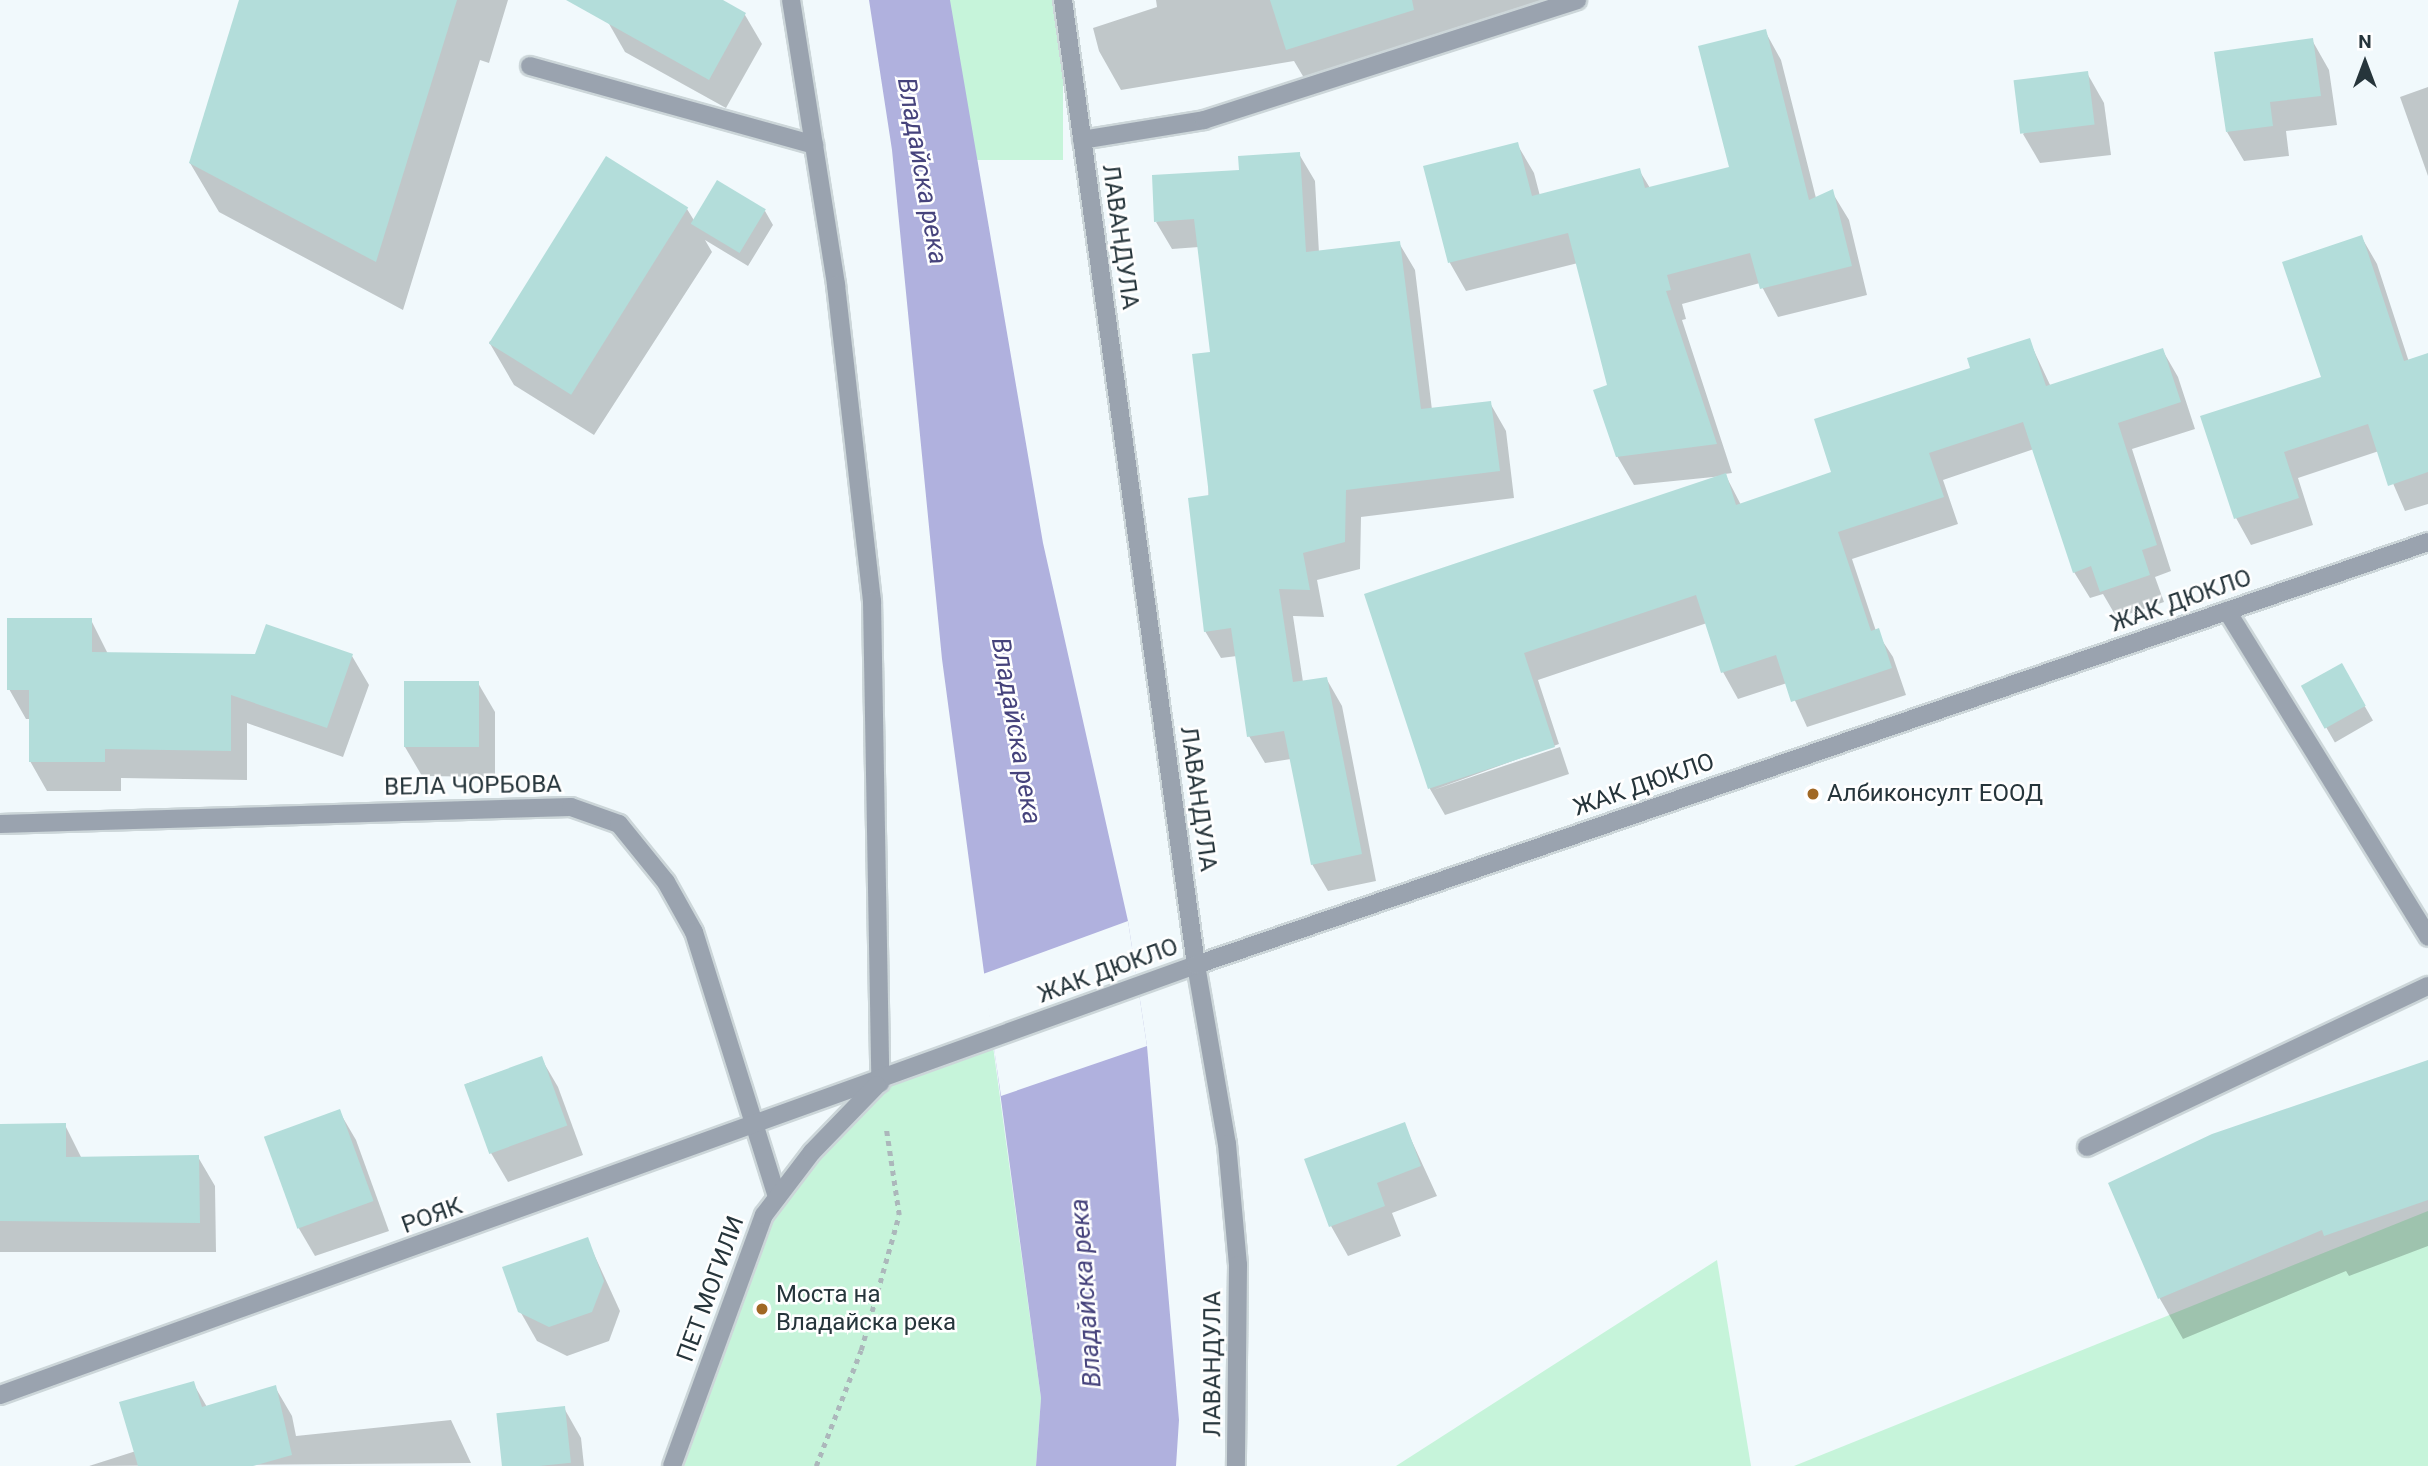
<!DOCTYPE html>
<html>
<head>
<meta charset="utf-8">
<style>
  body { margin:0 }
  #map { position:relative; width:2428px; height:1466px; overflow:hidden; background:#f1f9fc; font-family:Roboto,sans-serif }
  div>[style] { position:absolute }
  .green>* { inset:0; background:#c6f4da; transform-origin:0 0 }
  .water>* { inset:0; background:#b0b1de }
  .pier>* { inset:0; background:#f1f9fc }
  .shadow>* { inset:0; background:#0003; transform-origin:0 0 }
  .building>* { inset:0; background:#b3ddda; transform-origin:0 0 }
  .path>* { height:4.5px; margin-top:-2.25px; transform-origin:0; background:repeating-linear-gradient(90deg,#acb7bb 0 5px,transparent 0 10px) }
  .roads { filter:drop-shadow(2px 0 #ccd6d9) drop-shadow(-2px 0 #ccd6d9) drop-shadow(0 2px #ccd6d9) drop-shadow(0 -2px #ccd6d9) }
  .service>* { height:18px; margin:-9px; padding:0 9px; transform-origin:9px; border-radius:9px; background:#9aa3af }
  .minor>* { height:18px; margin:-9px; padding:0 9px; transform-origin:9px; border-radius:9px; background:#9aa3af }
  .tertiary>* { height:18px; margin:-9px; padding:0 9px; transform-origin:9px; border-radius:9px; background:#9aa3af }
  .dots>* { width:19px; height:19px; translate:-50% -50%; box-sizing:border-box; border:4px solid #fff; border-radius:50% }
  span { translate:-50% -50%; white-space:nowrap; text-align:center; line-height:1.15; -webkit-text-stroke:5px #fff; paint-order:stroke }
  .street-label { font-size:24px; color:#26353b }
  .poi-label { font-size:24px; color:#26353b }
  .left { translate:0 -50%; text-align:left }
  .water-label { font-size:26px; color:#46437c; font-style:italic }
  .north { position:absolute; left:2330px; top:28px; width:70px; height:70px; -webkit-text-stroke:5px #fff; paint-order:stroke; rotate:0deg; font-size:19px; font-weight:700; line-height:28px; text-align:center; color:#26353b }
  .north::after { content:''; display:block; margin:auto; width:24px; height:32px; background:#26353b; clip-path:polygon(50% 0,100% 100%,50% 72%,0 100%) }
</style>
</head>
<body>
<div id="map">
  <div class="green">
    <div style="left:950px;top:0;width:113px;height:160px"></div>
    <div style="clip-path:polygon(992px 1039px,1041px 1398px,1036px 1466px,672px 1466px,764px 1215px,880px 1083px)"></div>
    <div style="clip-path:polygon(2428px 1211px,2428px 1466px,1794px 1466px)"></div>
    <div style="clip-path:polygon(1717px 1260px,1751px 1466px,1396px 1466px)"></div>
  </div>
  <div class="water">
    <div style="clip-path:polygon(869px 0,950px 0,1043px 543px,1128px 921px,1147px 1046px,1179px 1420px,1176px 1466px,1036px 1466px,1041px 1398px,942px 659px,892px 150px)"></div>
  </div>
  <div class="pier">
    <div style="clip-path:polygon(1128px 921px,1147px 1046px,1001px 1096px,983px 974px)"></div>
  </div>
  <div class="shadow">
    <div style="clip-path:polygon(241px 0,508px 0,489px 63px,480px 60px,403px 310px,219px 212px,190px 163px)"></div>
    <div style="clip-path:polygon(621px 0,719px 0,745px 15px,762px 44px,726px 108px,625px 52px,608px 22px)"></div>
    <div style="clip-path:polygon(1156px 0,1552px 0,1310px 88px,1294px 61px,1121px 90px,1099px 51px,1093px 28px,1157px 7px)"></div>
    <div style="clip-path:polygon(1765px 31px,1781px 60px,1816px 198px,1832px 192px,1849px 220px,1867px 295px,1778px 317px,1760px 283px,1682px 304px,1686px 319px,1682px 320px,1732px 473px,1725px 474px,1741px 505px,1833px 474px,1972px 370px,2029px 340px,2051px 387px,2163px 351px,2178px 377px,2195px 429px,2132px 449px,2171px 571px,2155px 577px,2164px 602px,2117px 618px,2103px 594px,2090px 598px,2074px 572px,2034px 449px,1943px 480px,1958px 524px,1852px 559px,1876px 631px,1893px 657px,1906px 695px,1807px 727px,1787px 683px,1738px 699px,1723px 672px,1707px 623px,1538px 680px,1559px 744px,1433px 790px,1560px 747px,1569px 774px,1445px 815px,1430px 789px,1366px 595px,1723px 476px,1634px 485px,1617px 456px,1609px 386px,1578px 263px,1466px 291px,1450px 263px,1425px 167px,1517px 144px,1534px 173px,1540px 196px,1639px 170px,1650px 188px,1731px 168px)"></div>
    <div style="clip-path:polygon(2312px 40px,2329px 70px,2337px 125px,2286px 131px,2289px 156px,2244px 161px,2227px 132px)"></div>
    <div style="clip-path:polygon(2087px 73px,2104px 103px,2111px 155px,2040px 163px,2023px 134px)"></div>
    <div style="clip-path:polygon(2428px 87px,2428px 176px,2400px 97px)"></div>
    <div style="clip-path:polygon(1299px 154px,1315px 181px,1319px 253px,1399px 243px,1415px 270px,1432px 410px,1490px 403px,1506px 431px,1514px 498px,1361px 517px,1360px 569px,1317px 580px,1324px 617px,1293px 616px,1303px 682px,1326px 678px,1342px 706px,1376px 881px,1328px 891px,1312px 864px,1291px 759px,1265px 763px,1249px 736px,1237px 656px,1221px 658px,1205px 631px,1212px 354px,1199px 247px,1172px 249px,1156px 222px,1241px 171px)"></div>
    <div style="clip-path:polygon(687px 209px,695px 222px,765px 211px,773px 225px,748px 266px,705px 240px,712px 252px,594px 435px,514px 385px,489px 342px)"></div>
    <div style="clip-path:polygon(2362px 238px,2377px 264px,2409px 362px,2428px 355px,2428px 504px,2405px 511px,2379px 451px,2298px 478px,2313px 525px,2251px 545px,2236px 518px,2323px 378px)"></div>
    <div style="clip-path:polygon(91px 620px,108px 654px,352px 656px,369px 685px,343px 757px,247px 723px,247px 780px,121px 778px,121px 791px,47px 791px,30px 761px,30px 719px,26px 719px,9px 689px)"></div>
    <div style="left:2341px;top:665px;width:64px;height:44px;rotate:60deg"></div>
    <div style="clip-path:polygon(478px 683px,495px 712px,495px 777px,422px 776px,405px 747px)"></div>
    <div style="clip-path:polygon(541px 1058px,558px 1087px,583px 1155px,508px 1182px,491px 1153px,466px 1084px)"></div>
    <div style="clip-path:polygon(2428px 1061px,2428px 1246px,2349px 1276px,2346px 1271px,2183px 1339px,2160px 1299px,2110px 1184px)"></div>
    <div style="clip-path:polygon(339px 1111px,356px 1140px,389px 1231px,315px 1256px,298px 1227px)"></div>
    <div style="clip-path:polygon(1404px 1124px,1437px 1196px,1392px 1213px,1401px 1236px,1348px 1256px,1331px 1226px)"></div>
    <div style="clip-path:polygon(65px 1125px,82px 1159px,198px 1157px,215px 1186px,216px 1252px,0 1252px,0 1126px)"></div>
    <div style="clip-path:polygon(587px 1239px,620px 1311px,609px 1341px,567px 1356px,537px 1341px,520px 1311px)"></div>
    <div style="clip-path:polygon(193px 1383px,207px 1407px,275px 1387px,292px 1416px,296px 1436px,451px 1420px,471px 1463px,89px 1466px,136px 1451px)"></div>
    <div style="clip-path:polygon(564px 1408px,581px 1438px,584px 1466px,503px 1466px,498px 1415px)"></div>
  </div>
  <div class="building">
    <div style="clip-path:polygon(239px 0,457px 0,376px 262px,189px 163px)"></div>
    <div style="clip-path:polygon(566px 0,723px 0,746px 13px,709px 80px)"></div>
    <div style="clip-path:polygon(1270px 0,1412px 0,1414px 10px,1286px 50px)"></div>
    <div style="clip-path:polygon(1766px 29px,1809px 200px,1833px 189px,1852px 266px,1760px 289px,1750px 253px,1667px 275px,1671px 290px,1666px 291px,1717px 444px,1616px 457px,1593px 390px,1607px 385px,1568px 233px,1448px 263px,1423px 166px,1518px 142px,1532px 196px,1640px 168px,1645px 188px,1729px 167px,1698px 46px)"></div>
    <div style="clip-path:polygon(2313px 38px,2321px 96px,2270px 102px,2273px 126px,2226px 132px,2214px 52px)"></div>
    <div style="left:2088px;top:71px;width:54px;height:75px;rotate:83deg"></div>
    <div style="clip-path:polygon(1300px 152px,1306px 252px,1400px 241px,1421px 409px,1491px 401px,1500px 471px,1346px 490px,1345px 542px,1303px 553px,1310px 590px,1279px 589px,1293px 682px,1327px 677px,1362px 854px,1311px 865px,1284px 731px,1247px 737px,1231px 628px,1204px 632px,1188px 498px,1209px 495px,1192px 354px,1210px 352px,1194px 219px,1154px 222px,1152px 175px,1239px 170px,1238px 156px)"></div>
    <div style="left:606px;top:156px;width:97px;height:221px;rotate:32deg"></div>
    <div style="left:717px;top:180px;width:57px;height:51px;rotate:31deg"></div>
    <div style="clip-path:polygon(2362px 235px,2404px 361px,2428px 353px,2428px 472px,2388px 486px,2368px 424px,2284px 452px,2299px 498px,2234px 519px,2200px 416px,2321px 377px,2282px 262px)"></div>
    <div style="clip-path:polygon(2030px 338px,2046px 386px,2163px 348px,2181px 402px,2118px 423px,2157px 545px,2142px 550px,2150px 575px,2100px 592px,2091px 566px,2073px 573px,2023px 422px,1929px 453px,1944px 497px,1838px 532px,1871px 631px,1879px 628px,1892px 668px,1791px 702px,1776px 655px,1721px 673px,1696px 595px,1524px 653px,1555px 747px,1428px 789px,1364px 594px,1726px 473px,1736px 505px,1831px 472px,1814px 419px,1970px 368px,1967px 358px)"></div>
    <div style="clip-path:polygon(7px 618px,92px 618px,92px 652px,255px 654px,266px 624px,353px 654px,327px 728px,231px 695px,231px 751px,105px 749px,105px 762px,29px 762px,29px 690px,7px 690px)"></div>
    <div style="left:2342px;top:663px;width:49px;height:47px;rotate:61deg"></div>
    <div style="left:404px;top:681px;width:75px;height:66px"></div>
    <div style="left:542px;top:1056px;width:74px;height:83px;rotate:70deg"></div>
    <div style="clip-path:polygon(2428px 1060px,2428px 1200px,2324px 1236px,2322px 1230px,2158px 1299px,2108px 1183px,2212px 1134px)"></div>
    <div style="left:340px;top:1109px;width:98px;height:81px;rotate:70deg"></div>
    <div style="clip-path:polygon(1405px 1122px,1421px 1166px,1377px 1183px,1385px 1206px,1329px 1227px,1304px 1159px)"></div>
    <div style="clip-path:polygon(66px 1123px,66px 1157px,199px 1155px,200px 1223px,0 1221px,0 1124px)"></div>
    <div style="clip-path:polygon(588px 1237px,604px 1281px,592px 1312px,549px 1327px,518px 1312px,502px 1267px)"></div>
    <div style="clip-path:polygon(194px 1381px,202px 1407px,276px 1385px,292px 1455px,253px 1466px,138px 1466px,119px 1402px)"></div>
    <div style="left:565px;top:1406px;width:57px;height:69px;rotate:84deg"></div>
  </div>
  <div class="path">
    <div style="left:816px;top:1466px;width:124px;rotate:-68.8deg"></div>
    <div style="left:861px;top:1350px;width:140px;rotate:-74.3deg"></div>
    <div style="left:899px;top:1215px;width:88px;rotate:-98.5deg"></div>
  </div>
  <div class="roads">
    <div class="service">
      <div style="left:530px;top:66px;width:295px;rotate:15.5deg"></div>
      <div style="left:1082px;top:140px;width:124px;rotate:-9.3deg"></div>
      <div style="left:1204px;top:120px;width:392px;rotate:-17.8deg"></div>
      <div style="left:2227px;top:611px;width:383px;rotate:58.3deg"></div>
      <div style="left:2087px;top:1147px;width:377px;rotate:-25.3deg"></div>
    </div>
    <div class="minor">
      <div style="left:791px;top:0;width:289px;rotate:81deg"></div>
      <div style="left:836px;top:285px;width:318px;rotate:83.5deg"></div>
      <div style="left:872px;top:601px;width:482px;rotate:89deg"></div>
      <div style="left:1063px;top:0;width:974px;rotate:82.15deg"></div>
      <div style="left:1196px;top:965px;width:182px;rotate:80.2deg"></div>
      <div style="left:1227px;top:1144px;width:121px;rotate:84.8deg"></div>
      <div style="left:1238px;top:1265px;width:201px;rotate:90.6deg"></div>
      <div style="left:0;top:824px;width:571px;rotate:-1.71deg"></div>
      <div style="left:571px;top:807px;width:51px;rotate:19.5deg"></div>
      <div style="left:619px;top:824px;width:75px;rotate:51deg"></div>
      <div style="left:666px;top:882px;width:57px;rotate:60.8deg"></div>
      <div style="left:694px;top:932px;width:278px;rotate:72.6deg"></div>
    </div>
    <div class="tertiary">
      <div style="left:0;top:1395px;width:1271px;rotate:-19.78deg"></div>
      <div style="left:1196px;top:965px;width:1303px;rotate:-18.95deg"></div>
      <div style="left:672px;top:1466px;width:267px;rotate:-69.9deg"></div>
      <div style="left:764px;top:1215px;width:79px;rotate:-52.7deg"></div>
      <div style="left:812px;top:1152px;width:93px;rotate:-45.9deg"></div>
    </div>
  </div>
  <div class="dots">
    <div style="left:1813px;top:794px;background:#a06824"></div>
    <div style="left:762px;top:1309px;background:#a06824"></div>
  </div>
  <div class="street-label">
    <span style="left:1120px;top:237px;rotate:82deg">ЛАВАНДУЛА</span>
    <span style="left:2181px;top:601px;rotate:-19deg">ЖАК ДЮКЛО</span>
    <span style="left:1644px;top:785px;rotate:-19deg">ЖАК ДЮКЛО</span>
    <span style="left:473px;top:786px;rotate:-1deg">ВЕЛА ЧОРБОВА</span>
    <span style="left:1198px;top:799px;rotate:82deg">ЛАВАНДУЛА</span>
    <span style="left:1108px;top:971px;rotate:-20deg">ЖАК ДЮКЛО</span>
    <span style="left:432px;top:1216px;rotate:-20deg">РОЯК</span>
    <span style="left:711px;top:1289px;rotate:-70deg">ПЕТ МОГИЛИ</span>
    <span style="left:1213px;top:1364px;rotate:-90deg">ЛАВАНДУЛА</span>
  </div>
  <div class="poi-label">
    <span class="left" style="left:1827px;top:794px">Албиконсулт ЕООД</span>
    <span class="left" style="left:776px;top:1309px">Моста на<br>Владайска река</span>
  </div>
  <div class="water-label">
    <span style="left:922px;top:171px;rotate:80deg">Владайска река</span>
    <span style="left:1016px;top:731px;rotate:80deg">Владайска река</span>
    <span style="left:1086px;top:1293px;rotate:-94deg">Владайска река</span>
  </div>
  <div class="north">N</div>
</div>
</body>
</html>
